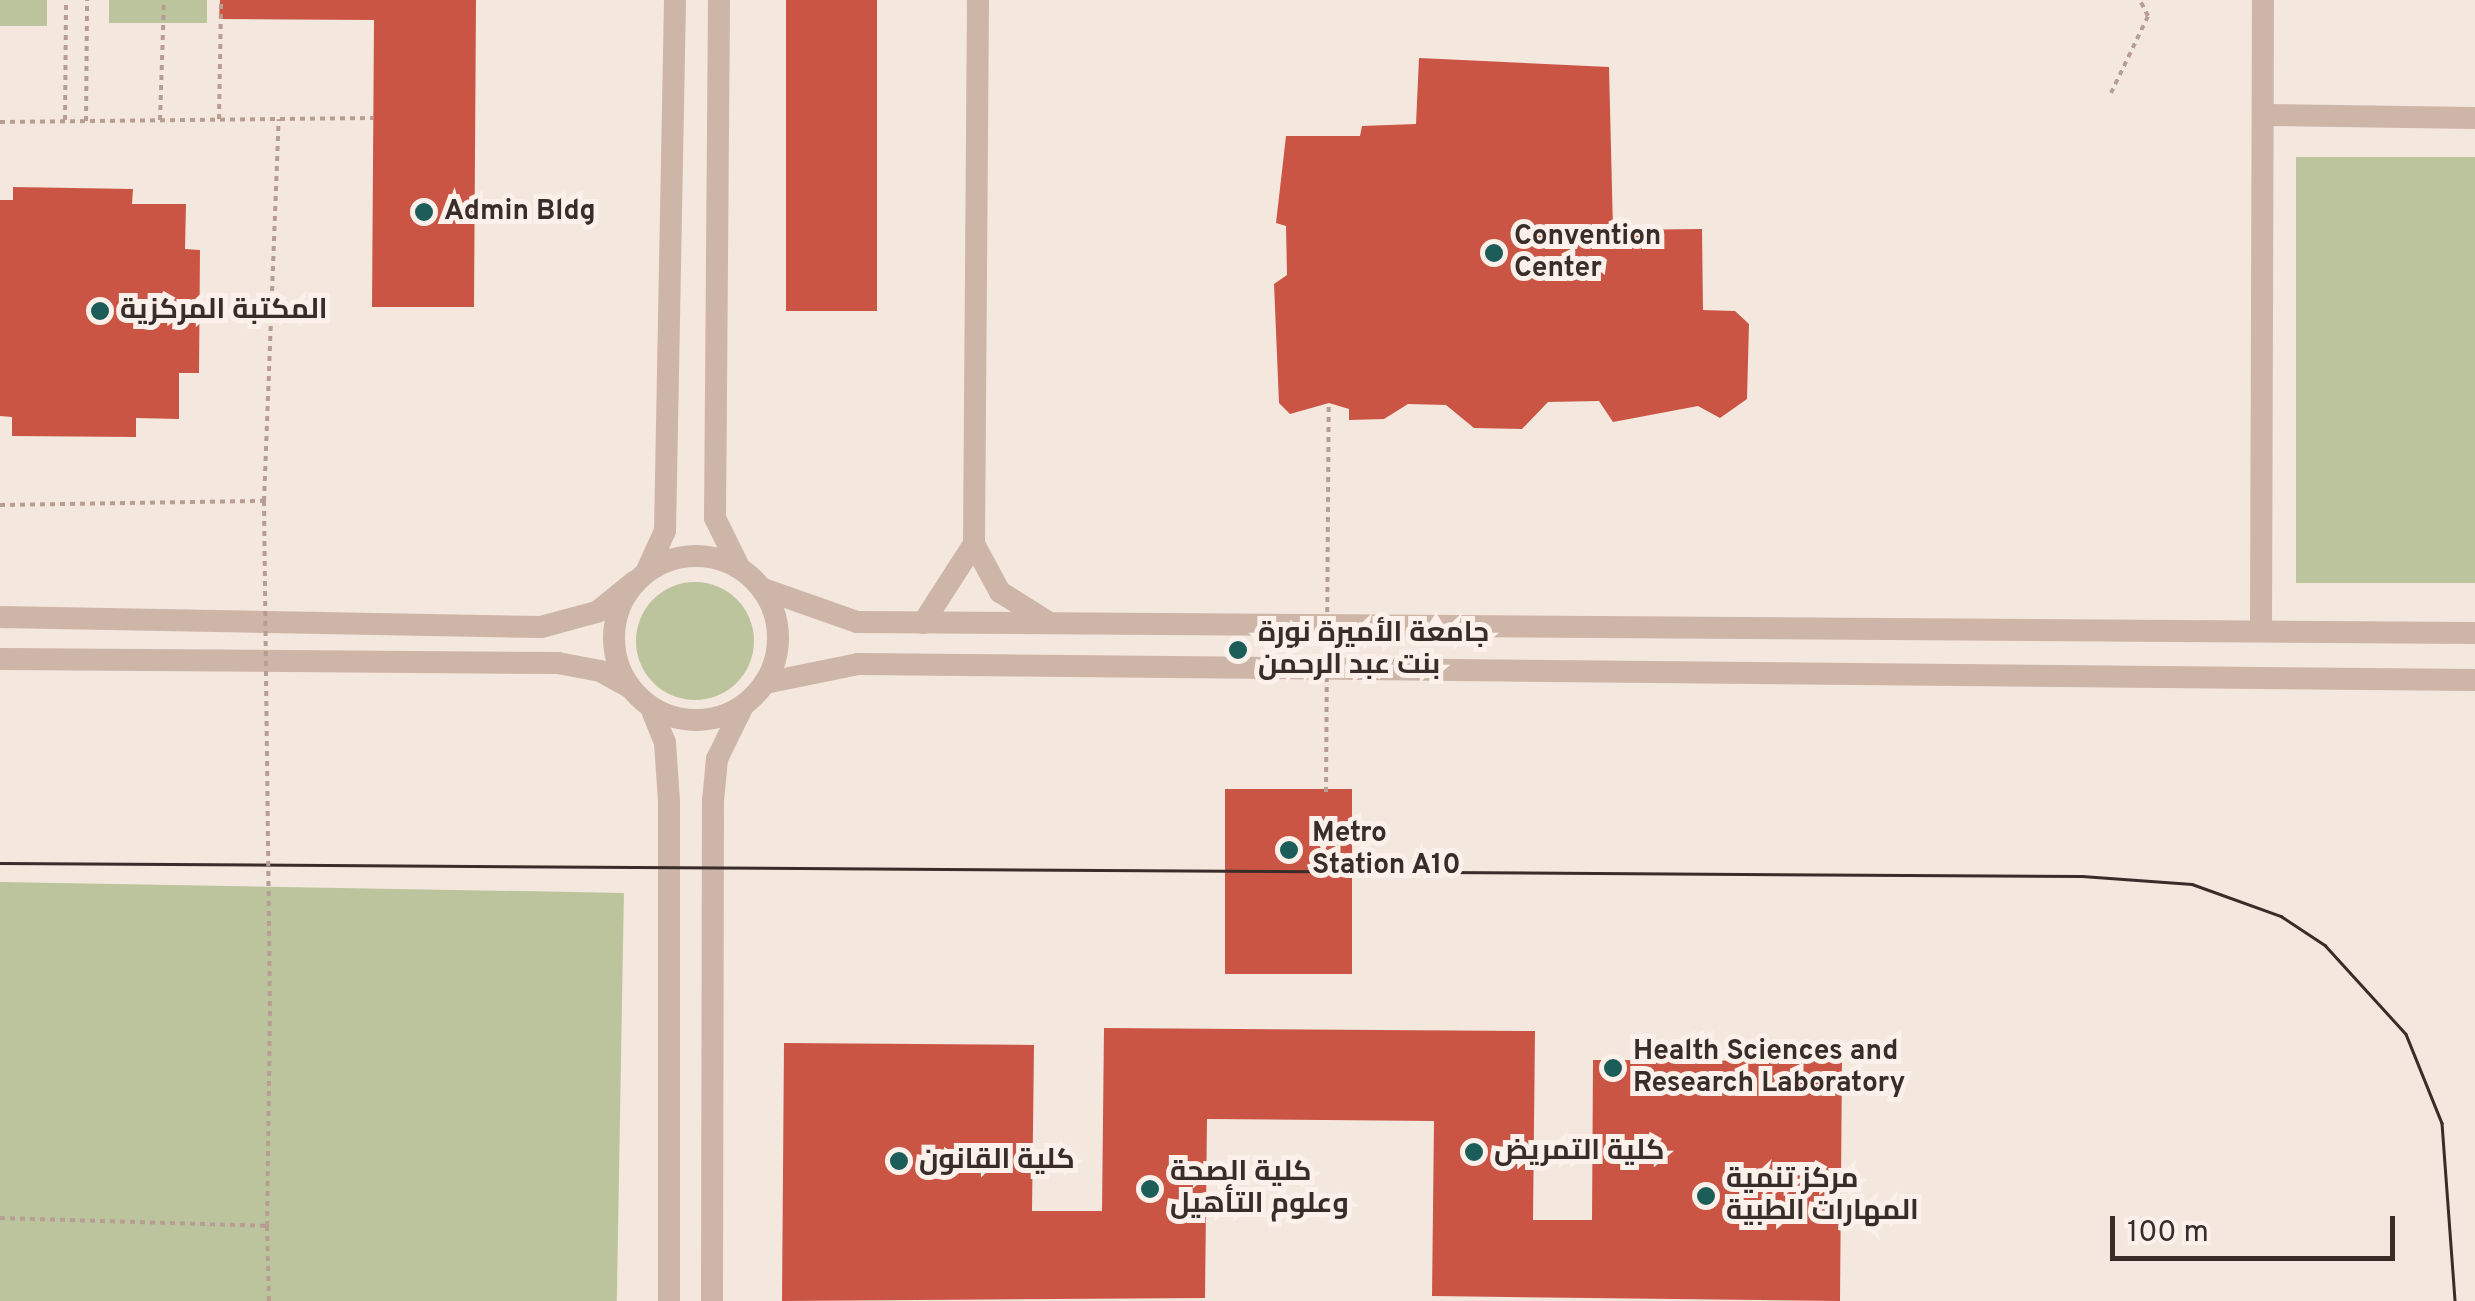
<!DOCTYPE html>
<html>
<head>
<meta charset="utf-8">
<style>
  body { margin:0 }
  #map { position:relative; width:2475px; height:1301px; overflow:hidden; background:#f4e7dd; font-family:Overpass,Cairo,sans-serif }
  div>[style] { position:absolute }
  .green>* { inset:0; background:#bbc49c; transform-origin:0 0 }
  .round { border-radius:50% }
  .building>* { inset:0; background:#cb5544; transform-origin:0 0 }
  .path>* { height:4px; margin-top:-2px; transform-origin:0; background:repeating-linear-gradient(90deg,#b89e92 0 5px,transparent 0 10px) }
  .minor>* { height:22px; margin:-11px; padding:0 11px; transform-origin:11px; border-radius:11px; background:#cdb5a8 }
  .minor>.ring { margin:-11px; padding:0; box-sizing:content-box; background:none; border:22px solid #cdb5a8; border-radius:50% }
  .tram>* { height:2.5px; margin:-1.25px; padding:0 1.25px; transform-origin:1.25px; border-radius:1.25px; background:#392c29 }
  .path-bridge>* { height:4px; margin-top:-2px; transform-origin:0; background:repeating-linear-gradient(90deg,#b89e92 0 5px,transparent 0 10px) }
  .dots>* { width:28px; height:28px; translate:-50% -50%; box-sizing:border-box; border:5px solid #fbf1ea; border-radius:50% }
  span { translate:-50% -50%; white-space:nowrap; text-align:center; line-height:1.15; -webkit-text-stroke:10px #fbf1ea; paint-order:stroke }
  .poi-label { font-size:28px; color:#392c29; font-weight:700 }
  .left { translate:0 -50%; text-align:left }
  .scale { position:absolute; left:2110px; top:1216px; width:285px; height:45px; box-sizing:border-box; border:5px solid #392c29; border-top:0; padding-left:12px; font-size:30px; line-height:35px; white-space:nowrap; color:#392c29; -webkit-text-stroke:8px #fbf1ea; paint-order:stroke }
</style>
</head>
<body>
<div id="map">
  <div class="green">
    <div style="left:0;top:0;width:47px;height:26px"></div>
    <div style="left:109px;top:0;width:98px;height:23px"></div>
    <div style="left:2296px;top:157px;width:179px;height:426px"></div>
    <div class="round" style="left:636px;top:582px;width:118px;height:118px"></div>
    <div style="left:0;top:882px;width:624px;height:419px;rotate:1deg"></div>
  </div>
  <div class="building">
    <div style="clip-path:polygon(220px 0,476px 0,474px 307px,372px 307px,374px 20px,219px 19px)"></div>
    <div style="left:786px;top:0;width:91px;height:311px"></div>
    <div style="clip-path:polygon(1419px 58px,1609px 67px,1613px 230px,1702px 229px,1703px 310px,1735px 311px,1749px 324px,1747px 399px,1720px 418px,1698px 406px,1613px 422px,1599px 401px,1548px 402px,1522px 429px,1474px 428px,1446px 405px,1408px 404px,1384px 419px,1349px 420px,1349px 409px,1329px 403px,1290px 414px,1279px 403px,1274px 284px,1287px 275px,1286px 226px,1276px 223px,1286px 136px,1360px 136px,1362px 126px,1416px 124px)"></div>
    <div style="clip-path:polygon(13px 187px,133px 189px,132px 204px,186px 204px,185px 249px,200px 250px,199px 373px,179px 373px,179px 419px,136px 418px,136px 437px,12px 436px,12px 417px,0 416px,0 200px,13px 200px)"></div>
    <div style="left:1225px;top:789px;width:127px;height:185px"></div>
    <div style="clip-path:polygon(1104px 1028px,1535px 1031px,1533px 1220px,1592px 1220px,1593px 1060px,1842px 1061px,1840px 1301px,1432px 1296px,1434px 1121px,1207px 1119px,1205px 1298px,782px 1301px,784px 1043px,1034px 1045px,1032px 1211px,1102px 1211px)"></div>
  </div>
  <div class="path">
    <div style="left:2111px;top:93px;width:85px;rotate:-64.3deg"></div>
    <div style="left:2148px;top:16px;width:18px;rotate:-117deg"></div>
    <div style="left:219px;top:119px;width:119px;rotate:-89deg"></div>
    <div style="left:65px;top:120px;width:120px;rotate:-89.5deg"></div>
    <div style="left:160px;top:120px;width:120px;rotate:-88.1deg"></div>
    <div style="left:86px;top:121px;width:121px;rotate:-89.5deg"></div>
    <div style="left:0;top:122px;width:373px;rotate:-0.6deg"></div>
    <div style="left:0;top:505px;width:264px;rotate:-0.9deg"></div>
    <div style="left:264px;top:501px;width:382px;rotate:-87.8deg"></div>
    <div style="left:0;top:1218px;width:267px;rotate:1.7deg"></div>
    <div style="left:267px;top:1226px;width:75px;rotate:88.5deg"></div>
    <div style="left:267px;top:1226px;width:211px;rotate:-89.2deg"></div>
  </div>
  <div class="minor">
    <div style="left:719px;top:0;width:518px;rotate:90.44deg"></div>
    <div style="left:715px;top:518px;width:55px;rotate:63.9deg"></div>
    <div style="left:2263px;top:115px;width:212px;rotate:0.8deg"></div>
    <div style="left:974px;top:544px;width:544px;rotate:-89.58deg"></div>
    <div class="ring" style="left:614px;top:556px;width:142px;height:142px"></div>
    <div style="left:647px;top:570px;width:43px;rotate:-65.2deg"></div>
    <div style="left:665px;top:531px;width:531px;rotate:-88.92deg"></div>
    <div style="left:763px;top:589px;width:100px;rotate:19.3deg"></div>
    <div style="left:857px;top:622px;width:1618px;rotate:0.39deg"></div>
    <div style="left:0;top:617px;width:541px;rotate:1.06deg"></div>
    <div style="left:541px;top:627px;width:58px;rotate:-15deg"></div>
    <div style="left:597px;top:612px;width:48px;rotate:-39deg"></div>
    <div style="left:923px;top:623px;width:94px;rotate:-57.2deg"></div>
    <div style="left:974px;top:544px;width:55px;rotate:61.6deg"></div>
    <div style="left:1000px;top:592px;width:57px;rotate:32deg"></div>
    <div style="left:2261px;top:631px;width:631px;rotate:-89.82deg"></div>
    <div style="left:0;top:659px;width:558px;rotate:0.41deg"></div>
    <div style="left:558px;top:663px;width:43px;rotate:10.8deg"></div>
    <div style="left:600px;top:671px;width:33px;rotate:29deg"></div>
    <div style="left:765px;top:683px;width:95px;rotate:-11.5deg"></div>
    <div style="left:858px;top:664px;width:1617px;rotate:0.57deg"></div>
    <div style="left:651px;top:708px;width:38px;rotate:68deg"></div>
    <div style="left:665px;top:743px;width:59px;rotate:86.1deg"></div>
    <div style="left:669px;top:802px;width:499px;rotate:90deg"></div>
    <div style="left:712px;top:1301px;width:500px;rotate:-89.89deg"></div>
    <div style="left:713px;top:801px;width:42px;rotate:-84.6deg"></div>
    <div style="left:717px;top:759px;width:59px;rotate:-63.9deg"></div>
  </div>
  <div class="tram">
    <div style="left:0;top:863px;width:2082px;rotate:0.36deg"></div>
    <div style="left:2082px;top:876px;width:110px;rotate:4.2deg"></div>
    <div style="left:2192px;top:884px;width:95px;rotate:19.8deg"></div>
    <div style="left:2281px;top:916px;width:53px;rotate:33.4deg"></div>
    <div style="left:2325px;top:945px;width:120px;rotate:47.7deg"></div>
    <div style="left:2406px;top:1034px;width:96px;rotate:68deg"></div>
    <div style="left:2442px;top:1123px;width:178px;rotate:85.8deg"></div>
  </div>
  <div class="path-bridge">
    <div style="left:264px;top:501px;width:514px;rotate:89.33deg"></div>
    <div style="left:1326px;top:792px;width:389px;rotate:-89.6deg"></div>
  </div>
  <div class="dots">
    <div style="left:424px;top:212px;background:#1c5d5a"></div>
    <div style="left:1494px;top:253px;background:#1c5d5a"></div>
    <div style="left:100px;top:311px;background:#1c5d5a"></div>
    <div style="left:1238px;top:650px;background:#1c5d5a"></div>
    <div style="left:1289px;top:850px;background:#1c5d5a"></div>
    <div style="left:1613px;top:1068px;background:#1c5d5a"></div>
    <div style="left:1474px;top:1152px;background:#1c5d5a"></div>
    <div style="left:899px;top:1161px;background:#1c5d5a"></div>
    <div style="left:1150px;top:1189px;background:#1c5d5a"></div>
    <div style="left:1706px;top:1196px;background:#1c5d5a"></div>
  </div>
  <div class="poi-label">
    <span class="left" style="left:444px;top:212px">Admin Bldg</span>
    <span class="left" style="left:1514px;top:253px">Convention<br>Center</span>
    <span class="left" style="left:120px;top:311px">المكتبة المركزية</span>
    <span class="left" style="left:1258px;top:650px">جامعة الأميرة نورة<br>بنت عبد الرحمن</span>
    <span class="left" style="left:1312px;top:850px">Metro<br>Station A10</span>
    <span class="left" style="left:1633px;top:1068px">Health Sciences and<br>Research Laboratory</span>
    <span class="left" style="left:1494px;top:1152px">كلية التمريض</span>
    <span class="left" style="left:919px;top:1161px">كلية القانون</span>
    <span class="left" style="left:1170px;top:1189px">كلية الصحة<br>وعلوم التأهيل</span>
    <span class="left" style="left:1726px;top:1196px">مركز تنمية<br>المهارات الطبية</span>
  </div>
  <div class="scale">100 m</div>
</div>
</body>
</html>
